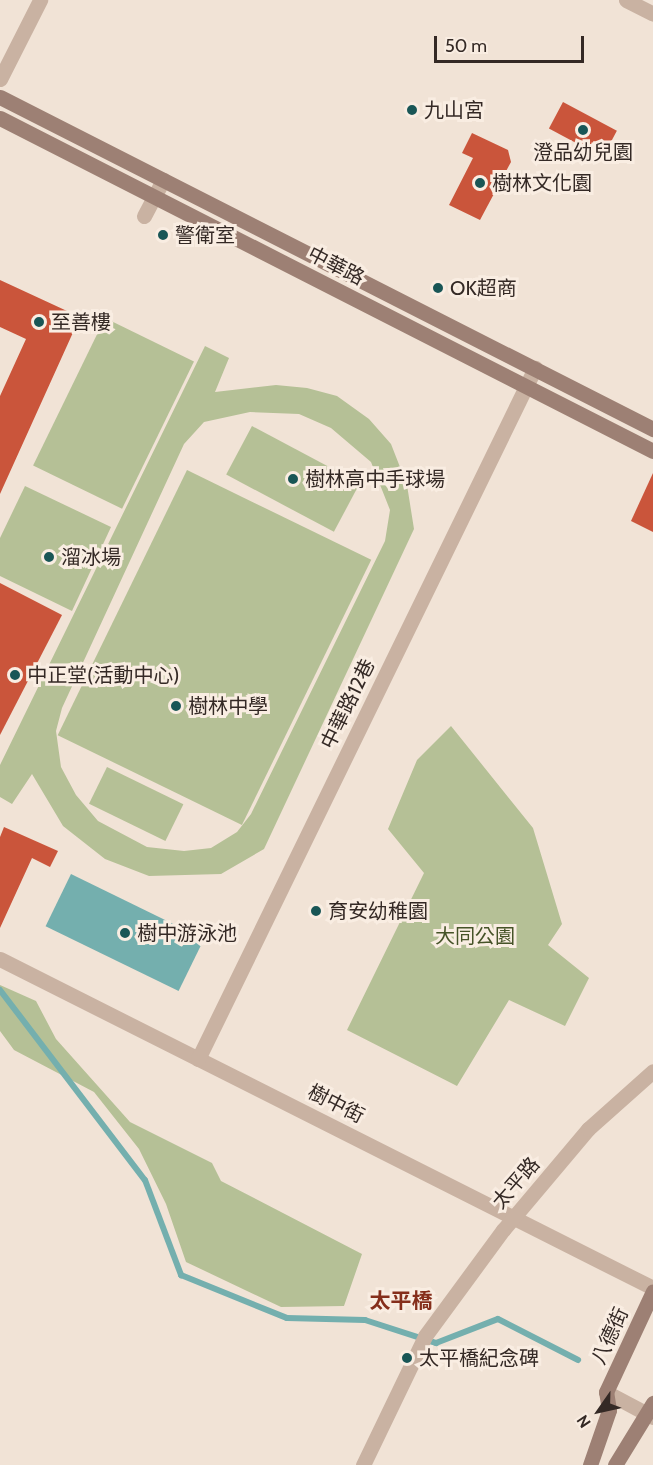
<!DOCTYPE html>
<html>
<head>
<meta charset="utf-8">
<style>
  body { margin:0 }
  #map { position:relative; width:653px; height:1465px; overflow:hidden; background:#f1e3d6; font-family:Cabin,"Noto Sans TC",sans-serif }
  div>[style] { position:absolute }
  .green>* { inset:0; background:#b5c096; transform-origin:0 0 }
  .water>* { inset:0; background:#74afae; transform-origin:0 0 }
  .stream>* { height:6px; margin:-3px; padding:0 3px; transform-origin:3px; border-radius:3px; background:#74afae }
  .building>* { inset:0; background:#ca553b; transform-origin:0 0 }
  .street>* { height:15px; margin:-7.5px; padding:0 7.5px; transform-origin:7.5px; border-radius:7.5px; background:#c9b2a2 }
  .secondary>* { height:15px; margin:-7.5px; padding:0 7.5px; transform-origin:7.5px; border-radius:7.5px; background:#9d8074 }
  .dots>* { width:16px; height:16px; translate:-50% -50%; box-sizing:border-box; border:3px solid #f9ede2; border-radius:50% }
  span { translate:-50% -50%; white-space:nowrap; text-align:center; line-height:1.15; -webkit-text-stroke:6px #f9ede2; paint-order:stroke }
  .poi-label { font-size:20px; color:#342925 }
  .left { translate:0 -50%; text-align:left }
  .street-label { font-size:20px; color:#342925 }
  .park-label { font-size:20px; color:#465328 }
  .neighbourhood-label { font-size:21px; color:#852e1b; font-weight:700 }
  .north { position:absolute; left:569px; top:1381px; width:60px; height:60px; -webkit-text-stroke:4px #f9ede2; paint-order:stroke; rotate:236deg; font-size:16px; font-weight:700; line-height:24px; text-align:center; color:#342925 }
  .north::after { content:''; display:block; margin:auto; width:21px; height:27px; background:#342925; clip-path:polygon(50% 0,100% 100%,50% 72%,0 100%) }
  .scale { position:absolute; left:434px; top:36px; width:150px; height:27px; box-sizing:border-box; border:3px solid #342925; border-top:0; padding-left:8px; font-size:18px; line-height:21px; white-space:nowrap; color:#342925; -webkit-text-stroke:4px #f9ede2; paint-order:stroke }
</style>
</head>
<body>
<div id="map">
  <div class="green">
    <div style="left:105px;top:318px;width:99px;height:164px;rotate:26deg"></div>
    <div style="clip-path:polygon(evenodd,205px 346px,229px 358px,215px 392px,276px 385px,307px 388px,337px 396px,369px 419px,391px 444px,407px 485px,414px 529px,264px 849px,221px 874px,149px 876px,105px 859px,63px 826px,32px 774px,12px 804px,0 797px,0 765px,205px 346px,250px 412px,299px 414px,331px 428px,371px 462px,390px 510px,385px 541px,251px 814px,237px 832px,211px 848px,184px 851px,147px 847px,98px 821px,76px 795px,61px 767px,56px 731px,62px 708px,184px 444px,204px 422px,250px 412px)"></div>
    <div style="left:252px;top:426px;width:122px;height:55px;rotate:28deg"></div>
    <div style="left:187px;top:470px;width:205px;height:295px;rotate:26deg"></div>
    <div style="clip-path:polygon(25px 486px,111px 527px,72px 611px,0 576px,0 538px)"></div>
    <div style="clip-path:polygon(451px 726px,533px 828px,562px 924px,548px 945px,589px 978px,565px 1026px,509px 1000px,457px 1086px,347px 1030px,424px 873px,388px 829px,417px 760px)"></div>
    <div style="left:107px;top:767px;width:85px;height:41px;rotate:26deg"></div>
    <div style="clip-path:polygon(0 985px,36px 1001px,56px 1039px,130px 1122px,212px 1163px,221px 1181px,362px 1254px,344px 1306px,281px 1307px,186px 1262px,166px 1204px,139px 1149px,94px 1092px,14px 1050px,0 1031px)"></div>
  </div>
  <div class="water">
    <div style="left:71px;top:874px;width:148px;height:58px;rotate:26deg"></div>
  </div>
  <div class="stream">
    <div style="left:0;top:990px;width:239px;rotate:52.7deg"></div>
    <div style="left:145px;top:1180px;width:102px;rotate:69.2deg"></div>
    <div style="left:181px;top:1275px;width:114px;rotate:22.1deg"></div>
    <div style="left:287px;top:1318px;width:78px;rotate:1.5deg"></div>
    <div style="left:365px;top:1320px;width:75px;rotate:17.9deg"></div>
    <div style="left:436px;top:1343px;width:66px;rotate:-21.2deg"></div>
    <div style="left:498px;top:1319px;width:90px;rotate:27.1deg"></div>
  </div>
  <div class="building">
    <div style="left:563px;top:102px;width:61px;height:30px;rotate:28deg"></div>
    <div style="clip-path:polygon(472px 133px,508px 150px,511px 162px,480px 220px,449px 205px,473px 158px,462px 153px)"></div>
    <div style="clip-path:polygon(0 280px,80px 317px,0 494px,0 396px,26px 339px,0 327px)"></div>
    <div style="clip-path:polygon(653px 473px,653px 532px,631px 521px)"></div>
    <div style="clip-path:polygon(0 583px,62px 615px,0 735px)"></div>
    <div style="clip-path:polygon(4px 827px,58px 851px,50px 867px,32px 858px,0 928px,0 837px)"></div>
  </div>
  <div class="street">
    <div style="left:626px;top:0;width:30px;rotate:27deg"></div>
    <div style="left:0;top:79px;width:89px;rotate:-63.1deg"></div>
    <div style="left:144px;top:216px;width:41px;rotate:-62.2deg"></div>
    <div style="left:0;top:959px;width:731px;rotate:26.74deg"></div>
    <div style="left:198px;top:1059px;width:769px;rotate:-64deg"></div>
    <div style="left:606px;top:1392px;width:53px;rotate:28deg"></div>
    <div style="left:363px;top:1465px;width:143px;rotate:-64.3deg"></div>
    <div style="left:425px;top:1336px;width:132px;rotate:-53.7deg"></div>
    <div style="left:503px;top:1230px;width:132px;rotate:-49.9deg"></div>
    <div style="left:588px;top:1129px;width:87px;rotate:-41.7deg"></div>
  </div>
  <div class="secondary">
    <div style="left:0;top:97px;width:733px;rotate:26.95deg"></div>
    <div style="left:0;top:118px;width:733px;rotate:27.02deg"></div>
    <div style="left:590px;top:1465px;width:58px;rotate:-70.9deg"></div>
    <div style="left:609px;top:1410px;width:18px;rotate:-99deg"></div>
    <div style="left:606px;top:1392px;width:111px;rotate:-65deg"></div>
    <div style="left:615px;top:1465px;width:73px;rotate:-58.5deg"></div>
  </div>
  <div class="dots">
    <div style="left:412px;top:110px;background:#195656"></div>
    <div style="left:583px;top:130px;background:#195656"></div>
    <div style="left:480px;top:183px;background:#195656"></div>
    <div style="left:163px;top:235px;background:#195656"></div>
    <div style="left:438px;top:288px;background:#195656"></div>
    <div style="left:39px;top:322px;background:#195656"></div>
    <div style="left:293px;top:479px;background:#195656"></div>
    <div style="left:49px;top:557px;background:#195656"></div>
    <div style="left:15px;top:675px;background:#195656"></div>
    <div style="left:176px;top:706px;background:#195656"></div>
    <div style="left:316px;top:911px;background:#195656"></div>
    <div style="left:125px;top:933px;background:#195656"></div>
    <div style="left:407px;top:1358px;background:#195656"></div>
  </div>
  <div class="poi-label">
    <span class="left" style="left:424px;top:110px">九山宮</span>
    <span style="left:583px;top:152px">澄品幼兒園</span>
    <span class="left" style="left:492px;top:183px">樹林文化園</span>
    <span class="left" style="left:175px;top:235px">警衛室</span>
    <span class="left" style="left:450px;top:288px">OK超商</span>
    <span class="left" style="left:51px;top:322px">至善樓</span>
    <span class="left" style="left:305px;top:479px">樹林高中手球場</span>
    <span class="left" style="left:61px;top:557px">溜冰場</span>
    <span class="left" style="left:27px;top:675px">中正堂(活動中心)</span>
    <span class="left" style="left:188px;top:706px">樹林中學</span>
    <span class="left" style="left:328px;top:911px">育安幼稚園</span>
    <span class="left" style="left:137px;top:933px">樹中游泳池</span>
    <span class="left" style="left:419px;top:1358px">太平橋紀念碑</span>
  </div>
  <div class="street-label">
    <span style="left:336px;top:266px;rotate:27deg">中華路</span>
    <span style="left:348px;top:704px;rotate:-64deg">中華路12巷</span>
    <span style="left:336px;top:1104px;rotate:27deg">樹中街</span>
    <span style="left:516px;top:1183px;rotate:-49deg">太平路</span>
    <span style="left:610px;top:1336px;rotate:-65deg">八德街</span>
  </div>
  <div class="park-label">
    <span style="left:475px;top:936px">大同公園</span>
  </div>
  <div class="neighbourhood-label">
    <span style="left:401px;top:1301px">太平橋</span>
  </div>
  <div class="north">N</div>
  <div class="scale">50 m</div>
</div>
</body>
</html>
